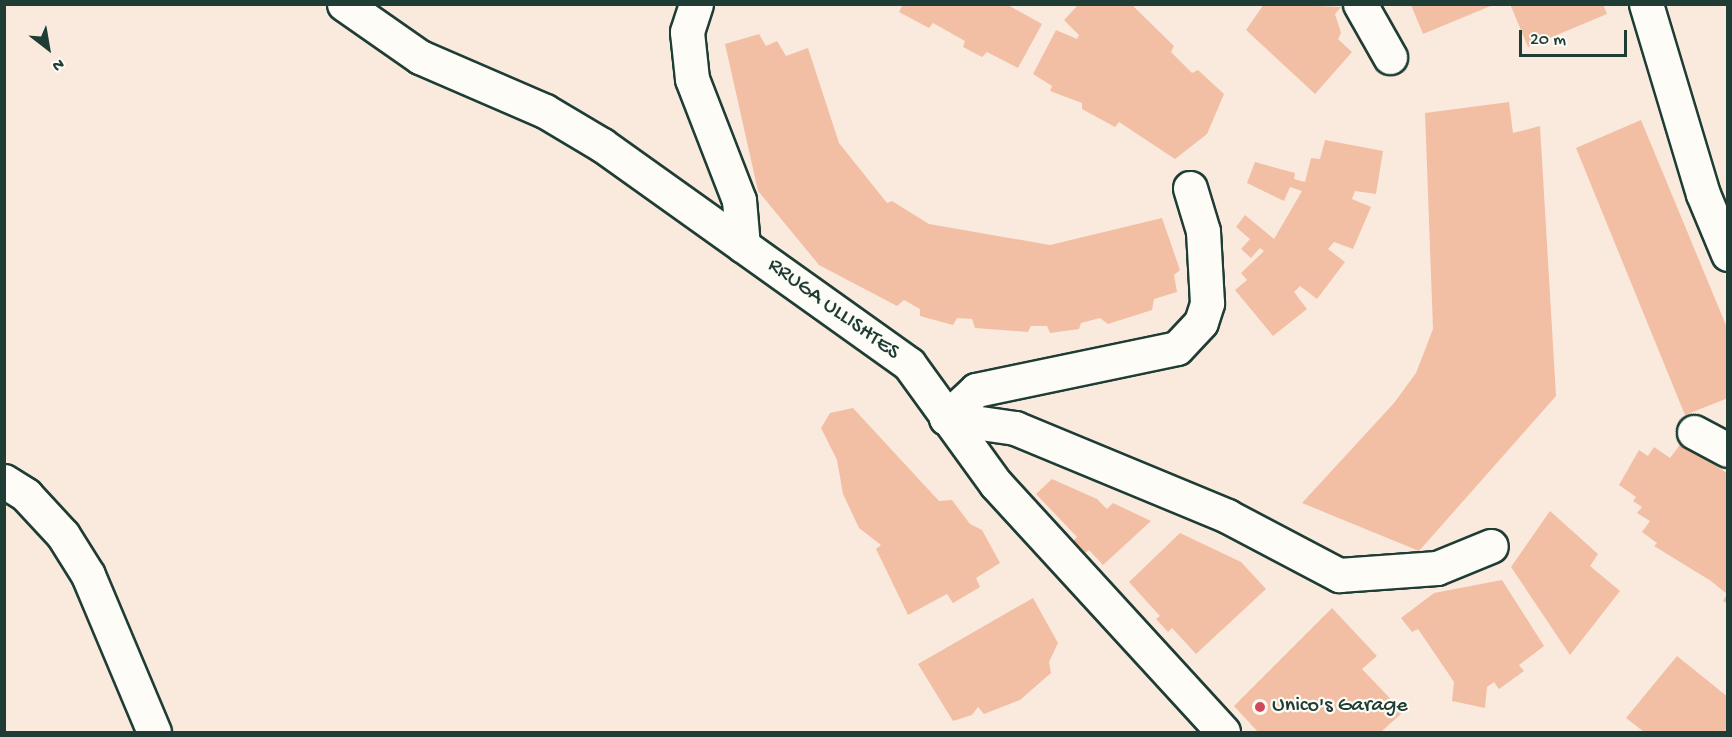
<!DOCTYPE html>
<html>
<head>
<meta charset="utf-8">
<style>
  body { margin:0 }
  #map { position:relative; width:1732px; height:737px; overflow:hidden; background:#faeade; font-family:"Gochi Hand",sans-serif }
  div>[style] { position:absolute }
  .building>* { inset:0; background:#f2bfa4 }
  .roads { filter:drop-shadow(2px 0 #1f3d34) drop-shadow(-2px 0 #1f3d34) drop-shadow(0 2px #1f3d34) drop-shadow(0 -2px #1f3d34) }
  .minor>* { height:33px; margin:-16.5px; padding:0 16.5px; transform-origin:16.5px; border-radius:16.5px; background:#fdfcf7 }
  .dots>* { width:16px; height:16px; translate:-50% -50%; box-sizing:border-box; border:3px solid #fdfcf7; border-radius:50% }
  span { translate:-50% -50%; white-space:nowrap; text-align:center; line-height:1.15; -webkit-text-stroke:4.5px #fdfcf7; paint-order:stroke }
  .street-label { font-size:22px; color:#1f3d34 }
  .poi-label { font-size:22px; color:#1f3d34 }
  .left { translate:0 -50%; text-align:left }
  .frame { position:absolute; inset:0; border:6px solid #1f3d34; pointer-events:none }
  .north { position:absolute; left:18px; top:18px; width:60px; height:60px; -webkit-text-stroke:4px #fdfcf7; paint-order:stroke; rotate:149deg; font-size:16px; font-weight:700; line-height:24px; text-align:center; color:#1f3d34 }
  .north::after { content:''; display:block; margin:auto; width:21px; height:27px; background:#1f3d34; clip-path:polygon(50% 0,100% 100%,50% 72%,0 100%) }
  .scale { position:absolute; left:1519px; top:30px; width:108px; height:27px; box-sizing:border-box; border:3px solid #1f3d34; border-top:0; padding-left:8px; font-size:18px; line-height:21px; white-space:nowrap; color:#1f3d34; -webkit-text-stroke:4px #fdfcf7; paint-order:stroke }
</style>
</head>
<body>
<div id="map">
  <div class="building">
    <div style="clip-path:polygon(903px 4px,1006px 4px,1042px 24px,1018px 68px,987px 52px,982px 57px,963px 47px,965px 41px,933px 23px,929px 28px,899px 12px)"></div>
    <div style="clip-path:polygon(1079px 4px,1131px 4px,1174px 46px,1171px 52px,1192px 73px,1198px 70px,1224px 94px,1207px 134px,1175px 159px,1119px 122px,1115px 127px,1082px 109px,1082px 103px,1050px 91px,1052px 86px,1033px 74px,1056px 30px,1077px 39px,1079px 35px,1064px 20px)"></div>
    <div style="clip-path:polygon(1264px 4px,1341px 7px,1335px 14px,1341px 33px,1338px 39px,1352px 52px,1315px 94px,1246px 30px)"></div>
    <div style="clip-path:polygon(1510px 4px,1603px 4px,1607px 14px,1528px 47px)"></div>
    <div style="clip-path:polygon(1411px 5px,1493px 5px,1423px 34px)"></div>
    <div style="clip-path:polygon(759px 34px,766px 46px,777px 41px,786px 56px,808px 48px,839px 143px,887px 203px,892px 201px,929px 224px,1050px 245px,1162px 218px,1180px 270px,1174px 275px,1177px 292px,1154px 299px,1152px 310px,1108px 324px,1100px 318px,1081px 323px,1079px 329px,1050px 333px,1047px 326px,1031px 326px,1028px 332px,975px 328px,972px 319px,957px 318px,953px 325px,920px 316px,920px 309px,904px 300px,897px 306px,819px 265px,758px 191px,725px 44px)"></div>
    <div style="clip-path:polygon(1509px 102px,1513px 133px,1540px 126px,1556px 396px,1419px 551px,1302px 503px,1394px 403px,1416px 373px,1433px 329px,1425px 113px)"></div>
    <div style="clip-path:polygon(1641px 120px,1728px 330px,1728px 398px,1685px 415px,1576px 148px)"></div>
    <div style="clip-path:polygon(1325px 140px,1383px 151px,1376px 194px,1355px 191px,1352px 199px,1371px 207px,1353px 249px,1334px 242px,1328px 249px,1345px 262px,1317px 299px,1300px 286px,1294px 292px,1307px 309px,1273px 336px,1235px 290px,1247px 280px,1241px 273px,1264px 251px,1260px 248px,1251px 258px,1241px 249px,1250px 239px,1236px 227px,1245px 215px,1274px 239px,1302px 191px,1290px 187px,1284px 201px,1247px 183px,1255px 162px,1295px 173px,1294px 179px,1305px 182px,1311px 158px,1320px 159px)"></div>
    <div style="clip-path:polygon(853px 408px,939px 501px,952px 500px,970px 524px,982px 530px,1000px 563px,976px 578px,980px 587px,953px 603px,947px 594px,908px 615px,876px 549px,881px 545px,859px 528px,843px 494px,837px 460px,821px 428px,830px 413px)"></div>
    <div style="clip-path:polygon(1682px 442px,1728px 474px,1728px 604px,1723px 601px,1727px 594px,1711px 581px,1654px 546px,1657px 543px,1642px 532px,1650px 521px,1637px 513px,1642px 507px,1633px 501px,1636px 497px,1619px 485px,1639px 450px,1648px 456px,1654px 447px,1670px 458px)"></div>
    <div style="clip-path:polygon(1052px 479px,1097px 499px,1107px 509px,1113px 503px,1151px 521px,1103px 565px,1089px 550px,1085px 553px,1073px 541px,1077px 537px,1036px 494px)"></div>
    <div style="clip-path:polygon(1550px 511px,1598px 554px,1590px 566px,1620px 591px,1570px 655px,1511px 567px)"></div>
    <div style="clip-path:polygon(1180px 533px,1241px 562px,1266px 589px,1196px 654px,1172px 628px,1168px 632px,1156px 619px,1160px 616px,1129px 582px)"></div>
    <div style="clip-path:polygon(1502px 580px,1544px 646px,1519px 665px,1524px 671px,1499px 689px,1494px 682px,1487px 687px,1485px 708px,1452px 701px,1454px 682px,1418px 629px,1412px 632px,1401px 618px,1434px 593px)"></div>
    <div style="clip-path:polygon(1033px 598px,1058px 643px,1049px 662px,1051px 673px,1020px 700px,984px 714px,978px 707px,972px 715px,953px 721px,918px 664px)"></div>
    <div style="clip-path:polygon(1332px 608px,1377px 656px,1362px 669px,1403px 712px,1381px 732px,1258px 732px,1234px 706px)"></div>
    <div style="clip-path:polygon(1677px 656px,1728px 697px,1728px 732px,1644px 732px,1626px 718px)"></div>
  </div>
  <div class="roads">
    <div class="minor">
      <div style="left:344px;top:4px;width:93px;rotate:34.9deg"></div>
      <div style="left:420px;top:57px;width:136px;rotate:23.4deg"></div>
      <div style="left:545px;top:111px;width:66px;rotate:30.8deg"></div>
      <div style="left:602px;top:145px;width:377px;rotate:35.5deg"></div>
      <div style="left:909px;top:364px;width:148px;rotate:54.1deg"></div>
      <div style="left:996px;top:484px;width:336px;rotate:47.5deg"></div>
      <div style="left:696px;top:4px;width:29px;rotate:108deg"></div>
      <div style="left:687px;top:32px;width:47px;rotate:83.9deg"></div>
      <div style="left:692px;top:79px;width:130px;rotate:68.8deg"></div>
      <div style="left:739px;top:200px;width:46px;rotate:85deg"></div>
      <div style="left:1360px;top:4px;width:61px;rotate:60.5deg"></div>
      <div style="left:1646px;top:4px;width:198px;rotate:73.3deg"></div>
      <div style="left:1703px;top:194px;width:65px;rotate:67.4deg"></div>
      <div style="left:946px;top:418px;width:70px;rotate:8.2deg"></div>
      <div style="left:1015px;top:428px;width:230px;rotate:22.5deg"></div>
      <div style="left:1227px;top:516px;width:127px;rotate:27.8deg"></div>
      <div style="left:1339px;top:575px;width:98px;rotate:-4.1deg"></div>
      <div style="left:1437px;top:568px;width:58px;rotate:-22.2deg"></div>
      <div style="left:946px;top:418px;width:41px;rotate:-43deg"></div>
      <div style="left:976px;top:390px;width:205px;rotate:-11.8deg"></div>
      <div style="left:1177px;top:348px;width:35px;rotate:-47deg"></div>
      <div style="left:1201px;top:322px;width:20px;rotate:-72deg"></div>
      <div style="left:1207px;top:303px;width:72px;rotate:-93.2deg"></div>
      <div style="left:1203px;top:231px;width:45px;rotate:-106.8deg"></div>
      <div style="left:1694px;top:432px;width:38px;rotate:28deg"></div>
      <div style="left:4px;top:481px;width:26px;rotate:32deg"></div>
      <div style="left:26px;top:495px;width:54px;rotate:47.2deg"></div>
      <div style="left:63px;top:535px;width:47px;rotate:58deg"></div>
      <div style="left:88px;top:575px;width:170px;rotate:67.2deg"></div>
    </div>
  </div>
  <div class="dots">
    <div style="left:1260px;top:707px;background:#d1495b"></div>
  </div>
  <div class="street-label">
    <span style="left:833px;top:310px;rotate:36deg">RRUGA ULLISHTES</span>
  </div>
  <div class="poi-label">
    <span class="left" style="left:1272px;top:707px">Unico's Garage</span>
  </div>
  <div class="frame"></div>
  <div class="north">N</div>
  <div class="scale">20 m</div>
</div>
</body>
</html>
